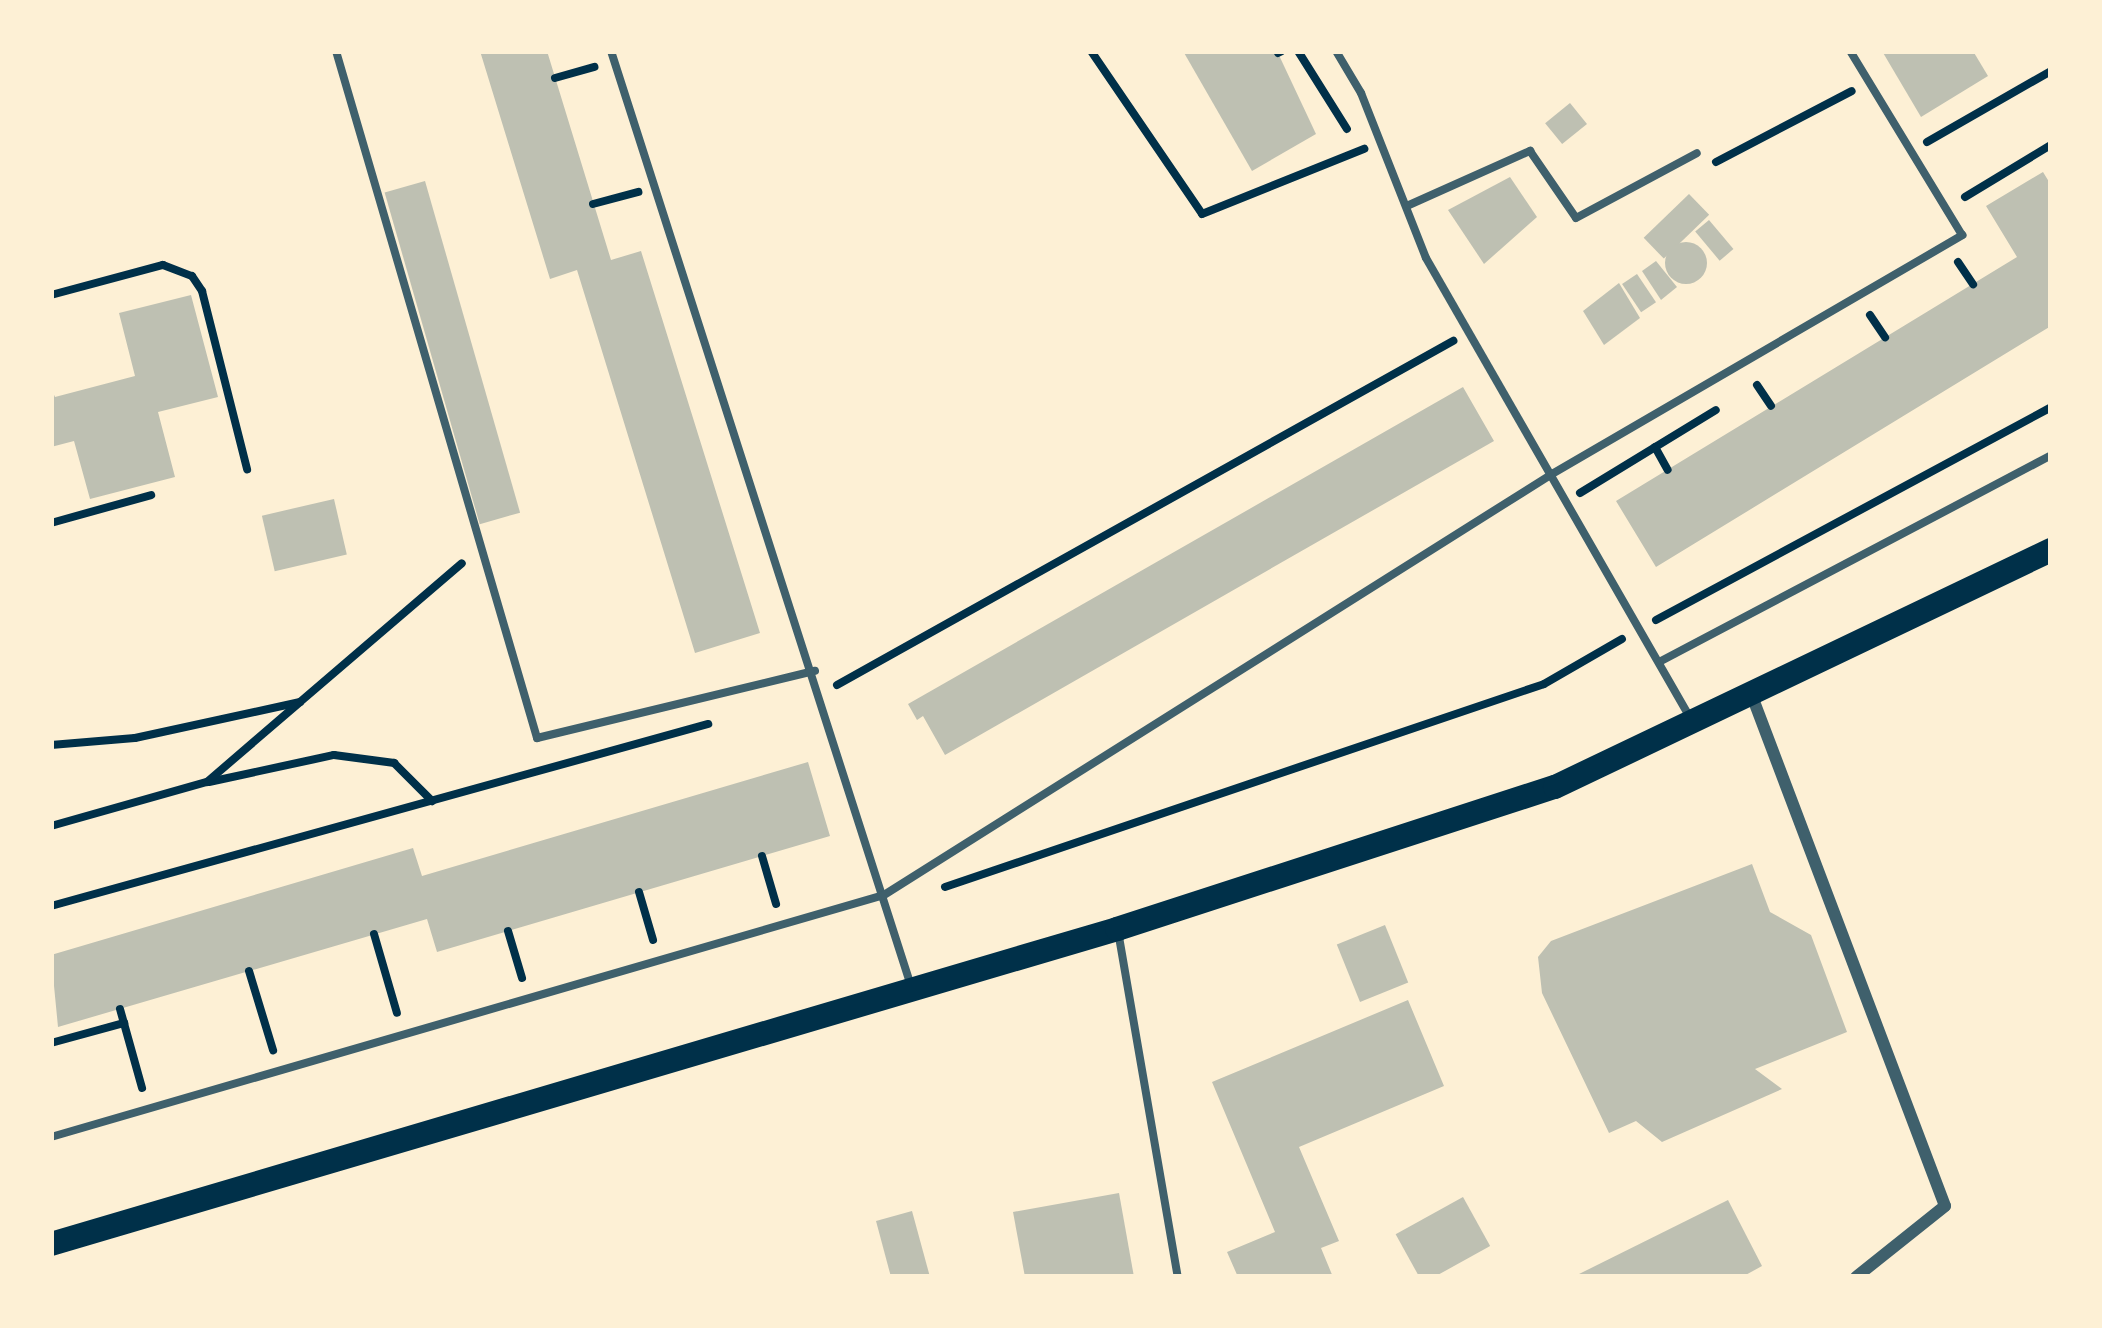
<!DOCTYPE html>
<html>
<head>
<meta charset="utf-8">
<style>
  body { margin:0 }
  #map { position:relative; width:2102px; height:1328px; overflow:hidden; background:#fdf0d5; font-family:"IBM Plex Sans",sans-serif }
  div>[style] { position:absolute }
  .building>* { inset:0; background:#bec0b2; transform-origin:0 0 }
  .round { border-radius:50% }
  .path>* { height:8px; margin:-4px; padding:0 4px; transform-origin:4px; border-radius:4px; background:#003049 }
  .service>* { height:8px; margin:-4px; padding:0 4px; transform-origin:4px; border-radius:4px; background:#3f606c }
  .minor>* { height:12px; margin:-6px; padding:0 6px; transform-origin:6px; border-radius:6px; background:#3f606c }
  .secondary>* { height:24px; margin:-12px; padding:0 12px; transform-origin:12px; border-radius:12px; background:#003049 }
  span { translate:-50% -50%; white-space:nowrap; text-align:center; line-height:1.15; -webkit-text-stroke:9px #fdf0d5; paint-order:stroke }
  .frame { position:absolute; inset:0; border:54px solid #fdf0d5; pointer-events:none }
</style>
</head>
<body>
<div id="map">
  <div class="building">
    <div style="clip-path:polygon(480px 51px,547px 51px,611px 260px,641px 251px,760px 633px,695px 653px,577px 270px,550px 279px)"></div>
    <div style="clip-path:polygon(1183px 51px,1277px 51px,1316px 134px,1252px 171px)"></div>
    <div style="clip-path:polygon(1882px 51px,1973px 51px,1988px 76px,1921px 117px)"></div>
    <div style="left:1570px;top:103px;width:27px;height:32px;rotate:51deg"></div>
    <div style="clip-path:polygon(2043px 172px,2051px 185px,2051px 326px,1656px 567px,1616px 501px,2017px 257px,1986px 206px)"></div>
    <div style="clip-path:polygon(1510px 177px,1537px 217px,1484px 264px,1448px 210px)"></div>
    <div style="left:425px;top:181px;width:345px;height:42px;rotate:74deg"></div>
    <div style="left:1689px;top:194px;width:29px;height:63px;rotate:46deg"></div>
    <div style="left:1709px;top:220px;width:38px;height:18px;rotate:50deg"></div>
    <div class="round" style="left:1665px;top:242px;width:42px;height:42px"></div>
    <div style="clip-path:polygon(1656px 261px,1677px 287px,1661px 300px,1642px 271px)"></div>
    <div style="left:1637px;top:274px;width:34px;height:18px;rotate:56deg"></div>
    <div style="clip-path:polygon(1619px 283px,1640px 318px,1604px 345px,1583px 311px)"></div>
    <div style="clip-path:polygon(191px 295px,218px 397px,158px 412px,175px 477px,90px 499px,74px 441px,51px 447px,51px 388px,55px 397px,135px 376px,119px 313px)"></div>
    <div style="clip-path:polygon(1463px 387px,1494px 441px,945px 755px,923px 716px,917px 720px,908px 704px)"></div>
    <div style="left:334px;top:499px;width:57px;height:74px;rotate:77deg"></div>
    <div style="clip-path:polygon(808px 762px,830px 836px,437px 952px,427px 919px,58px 1027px,51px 955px,413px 848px,422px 876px)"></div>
    <div style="clip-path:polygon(1752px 864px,1770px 912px,1811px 935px,1847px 1032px,1755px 1069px,1782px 1089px,1662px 1142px,1636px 1121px,1609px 1133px,1542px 993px,1538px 957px,1551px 941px)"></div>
    <div style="left:1385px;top:925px;width:62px;height:52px;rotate:68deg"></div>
    <div style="clip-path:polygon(1408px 1000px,1444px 1086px,1299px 1147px,1339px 1241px,1321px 1248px,1333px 1277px,1238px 1277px,1227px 1252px,1275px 1232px,1212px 1082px)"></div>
    <div style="clip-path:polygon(1119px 1193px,1134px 1277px,1025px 1277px,1013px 1212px)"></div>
    <div style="left:1463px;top:1197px;width:56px;height:77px;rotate:61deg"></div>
    <div style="clip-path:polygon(1728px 1200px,1762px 1266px,1742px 1277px,1573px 1277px)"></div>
    <div style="clip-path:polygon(912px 1211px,930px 1277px,891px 1277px,876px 1221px)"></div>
  </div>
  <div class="path">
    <div style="left:1091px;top:51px;width:197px;rotate:55.7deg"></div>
    <div style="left:1202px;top:214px;width:175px;rotate:-21.9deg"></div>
    <div style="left:1298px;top:51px;width:92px;rotate:57.9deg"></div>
    <div style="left:1278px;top:53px;width:4px;rotate:-27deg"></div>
    <div style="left:555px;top:78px;width:41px;rotate:-15.8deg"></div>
    <div style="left:1927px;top:142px;width:143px;rotate:-29.8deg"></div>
    <div style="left:1716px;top:162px;width:153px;rotate:-27.6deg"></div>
    <div style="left:1965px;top:197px;width:100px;rotate:-31.2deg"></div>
    <div style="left:593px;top:204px;width:47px;rotate:-14.9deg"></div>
    <div style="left:1958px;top:262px;width:27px;rotate:56deg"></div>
    <div style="left:51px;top:295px;width:116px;rotate:-15deg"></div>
    <div style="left:163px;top:265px;width:31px;rotate:21deg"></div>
    <div style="left:192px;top:276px;width:18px;rotate:56deg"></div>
    <div style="left:202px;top:291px;width:184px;rotate:75.8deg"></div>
    <div style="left:1870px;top:315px;width:27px;rotate:56deg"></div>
    <div style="left:1757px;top:385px;width:25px;rotate:56deg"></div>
    <div style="left:1655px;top:447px;width:26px;rotate:61deg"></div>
    <div style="left:1580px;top:493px;width:159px;rotate:-31.4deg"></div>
    <div style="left:51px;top:523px;width:104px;rotate:-15.6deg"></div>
    <div style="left:1656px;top:620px;width:449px;rotate:-28.3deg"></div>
    <div style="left:837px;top:685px;width:706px;rotate:-29.18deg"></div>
    <div style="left:51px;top:745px;width:84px;rotate:-4.8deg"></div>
    <div style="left:135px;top:738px;width:169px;rotate:-12.3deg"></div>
    <div style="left:300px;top:702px;width:213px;rotate:-40.6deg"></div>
    <div style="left:209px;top:782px;width:128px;rotate:-12.2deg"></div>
    <div style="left:334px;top:755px;width:61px;rotate:7.6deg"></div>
    <div style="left:394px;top:763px;width:54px;rotate:45deg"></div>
    <div style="left:51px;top:826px;width:162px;rotate:-15.8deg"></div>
    <div style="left:207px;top:782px;width:121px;rotate:-40.7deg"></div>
    <div style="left:762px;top:856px;width:50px;rotate:73.7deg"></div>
    <div style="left:945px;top:887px;width:632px;rotate:-18.72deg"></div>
    <div style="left:1544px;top:684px;width:90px;rotate:-30deg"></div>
    <div style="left:639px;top:892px;width:50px;rotate:73.7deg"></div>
    <div style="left:51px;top:906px;width:682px;rotate:-15.48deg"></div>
    <div style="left:508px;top:931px;width:49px;rotate:73.4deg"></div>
    <div style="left:374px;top:934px;width:82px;rotate:73.8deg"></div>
    <div style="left:249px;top:971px;width:83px;rotate:73.1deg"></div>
    <div style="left:120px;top:1009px;width:82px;rotate:74.4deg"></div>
    <div style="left:51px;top:1043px;width:76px;rotate:-15.3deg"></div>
  </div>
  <div class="service">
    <div style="left:336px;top:51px;width:716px;rotate:73.69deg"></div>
    <div style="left:537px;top:738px;width:286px;rotate:-13.6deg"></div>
    <div style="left:611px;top:51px;width:982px;rotate:72.21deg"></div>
    <div style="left:1336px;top:51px;width:49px;rotate:59.2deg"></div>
    <div style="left:1361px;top:93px;width:177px;rotate:68.5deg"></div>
    <div style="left:1426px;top:258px;width:528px;rotate:60.13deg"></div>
    <div style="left:1409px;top:205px;width:133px;rotate:-24.1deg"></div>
    <div style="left:1530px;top:151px;width:81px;rotate:55.5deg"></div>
    <div style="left:1576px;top:218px;width:137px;rotate:-28.2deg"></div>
    <div style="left:1661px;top:661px;width:441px;rotate:-27.8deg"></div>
    <div style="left:1118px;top:931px;width:351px;rotate:80.2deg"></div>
    <div style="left:51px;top:1137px;width:867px;rotate:-16.2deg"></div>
    <div style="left:884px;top:895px;width:790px;rotate:-32.22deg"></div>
    <div style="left:1552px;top:474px;width:475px;rotate:-30.2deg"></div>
    <div style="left:1962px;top:235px;width:215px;rotate:-121.3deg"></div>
  </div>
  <div class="minor">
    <div style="left:1752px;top:696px;width:545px;rotate:69.27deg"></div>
    <div style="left:1945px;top:1206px;width:114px;rotate:141.4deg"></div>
  </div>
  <div class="secondary">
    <div style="left:51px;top:1244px;width:1112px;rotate:-16.46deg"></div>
    <div style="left:1117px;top:929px;width:460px;rotate:-18deg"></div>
    <div style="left:1555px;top:787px;width:550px;rotate:-25.54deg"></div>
  </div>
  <div class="frame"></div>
</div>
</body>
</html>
